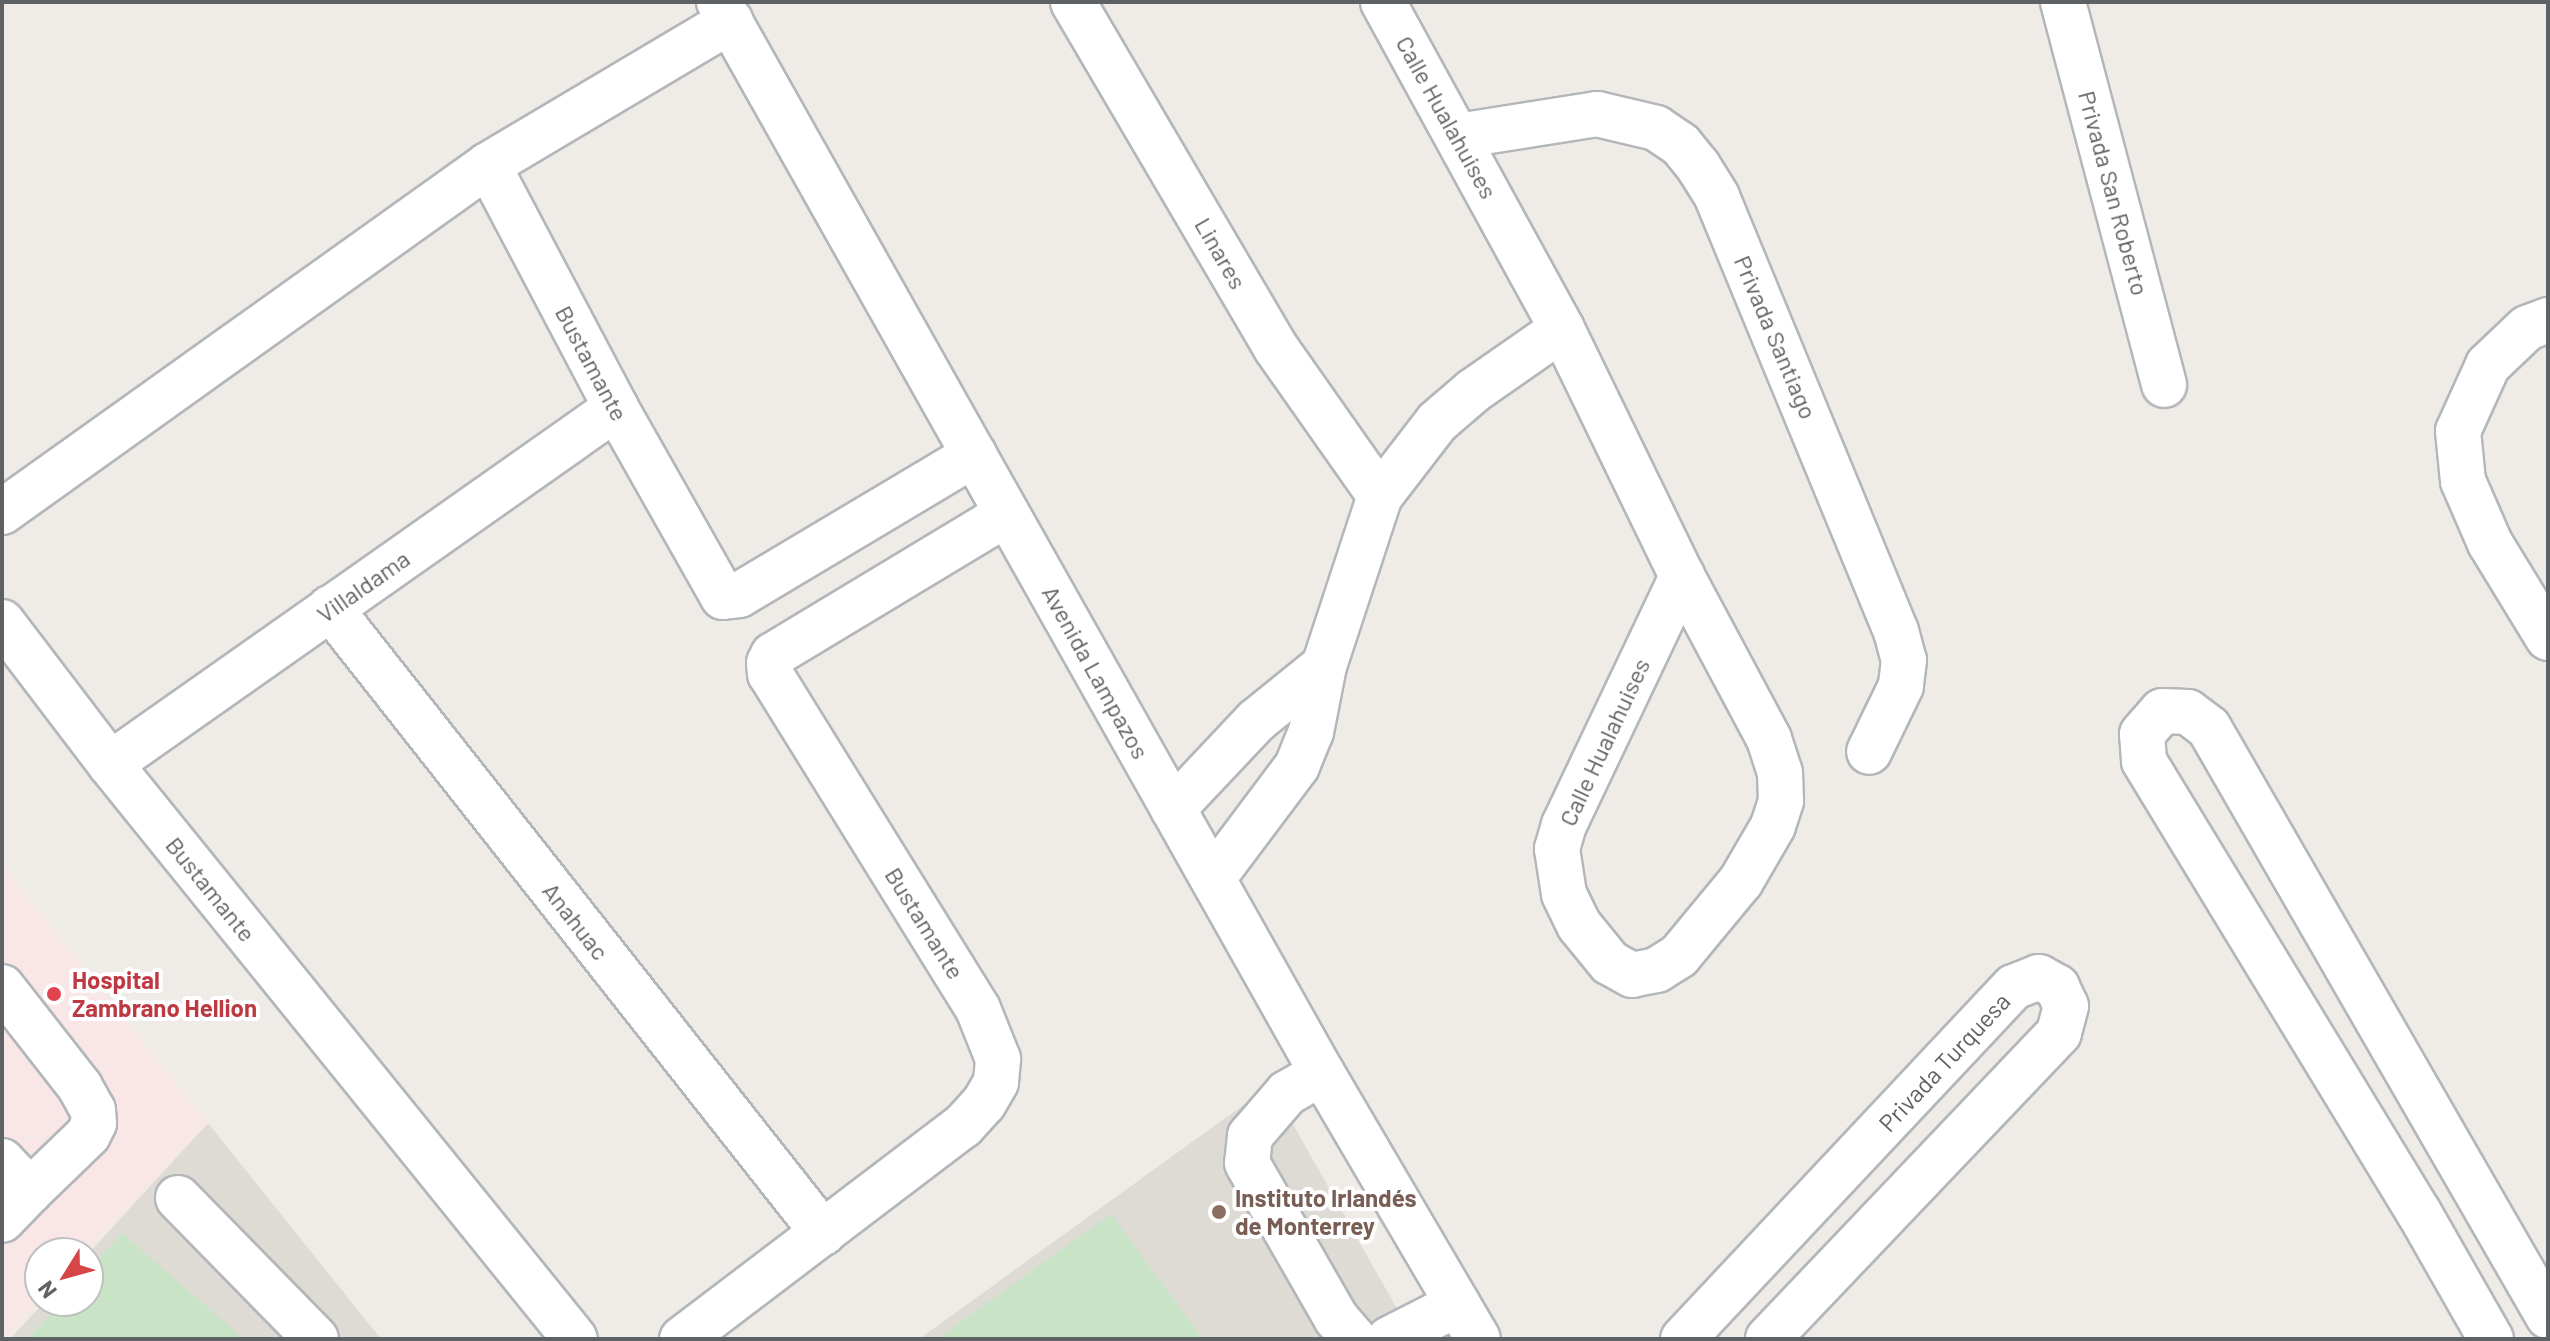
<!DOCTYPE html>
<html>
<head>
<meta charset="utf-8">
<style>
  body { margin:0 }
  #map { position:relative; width:2550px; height:1341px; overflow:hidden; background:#efece7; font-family:Barlow,sans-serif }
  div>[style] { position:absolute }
  .education>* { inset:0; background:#dedbd5 }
  .medical>* { inset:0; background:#f9e6e6 }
  .green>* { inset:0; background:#c9e3c7 }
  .roads { filter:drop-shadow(2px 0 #b4b7ba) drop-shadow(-2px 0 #b4b7ba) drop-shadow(0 2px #b4b7ba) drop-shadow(0 -2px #b4b7ba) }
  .minor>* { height:44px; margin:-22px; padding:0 22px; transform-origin:22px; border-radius:22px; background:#fff }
  .dots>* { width:22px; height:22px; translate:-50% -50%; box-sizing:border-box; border:4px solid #fff; border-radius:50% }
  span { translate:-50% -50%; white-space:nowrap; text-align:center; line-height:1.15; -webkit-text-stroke:8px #fff; paint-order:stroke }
  .street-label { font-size:24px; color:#5e6265 }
  .health-label { font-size:24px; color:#be3a42; font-weight:700 }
  .left { translate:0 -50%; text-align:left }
  .education-label { font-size:24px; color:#785e54; font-weight:700 }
  .frame { position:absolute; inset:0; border:4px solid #5e6265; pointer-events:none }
  .north { position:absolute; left:24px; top:1237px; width:80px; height:80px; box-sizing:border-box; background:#fff; border:2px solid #bfc0c1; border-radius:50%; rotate:233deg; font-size:22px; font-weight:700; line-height:32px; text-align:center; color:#5e6265 }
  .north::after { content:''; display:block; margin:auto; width:28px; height:36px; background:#d64648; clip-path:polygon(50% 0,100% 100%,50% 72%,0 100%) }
</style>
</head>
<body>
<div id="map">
  <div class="education">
    <div style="clip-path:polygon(1271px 1085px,1414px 1339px,919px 1339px)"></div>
    <div style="clip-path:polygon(208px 1123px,381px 1339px,10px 1339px,45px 1301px,88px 1301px,88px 1254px)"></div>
  </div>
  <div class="medical">
    <div style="clip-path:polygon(2px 865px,208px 1123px,85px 1253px,40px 1253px,40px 1301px,4px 1339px)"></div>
  </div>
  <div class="green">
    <div style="clip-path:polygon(1111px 1214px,1203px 1339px,937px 1339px)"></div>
    <div style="clip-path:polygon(122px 1233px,244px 1339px,28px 1339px,62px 1301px,88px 1301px,88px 1271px)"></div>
  </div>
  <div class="roads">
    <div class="minor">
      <div style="left:719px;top:2px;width:1229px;rotate:60.62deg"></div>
      <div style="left:1322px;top:1073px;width:308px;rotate:59.6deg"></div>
      <div style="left:1073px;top:2px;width:401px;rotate:59.6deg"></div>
      <div style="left:1276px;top:348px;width:181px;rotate:54.9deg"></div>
      <div style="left:1383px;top:2px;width:373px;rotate:61.3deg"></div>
      <div style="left:1562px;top:329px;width:275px;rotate:64.1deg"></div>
      <div style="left:1682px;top:576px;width:185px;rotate:61.9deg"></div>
      <div style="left:1769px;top:739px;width:36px;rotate:72deg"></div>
      <div style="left:1780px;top:773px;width:28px;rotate:88deg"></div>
      <div style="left:1781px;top:801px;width:26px;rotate:108deg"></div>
      <div style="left:1773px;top:826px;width:64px;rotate:120.2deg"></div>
      <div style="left:1741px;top:881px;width:97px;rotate:129.6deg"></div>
      <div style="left:1679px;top:956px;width:26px;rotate:148deg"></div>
      <div style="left:1657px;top:970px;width:25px;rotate:169deg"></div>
      <div style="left:1632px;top:975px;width:25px;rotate:-151deg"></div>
      <div style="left:1610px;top:963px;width:49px;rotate:-129.2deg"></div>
      <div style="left:1579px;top:925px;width:34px;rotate:-116deg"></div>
      <div style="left:1564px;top:894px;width:46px;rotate:-98.8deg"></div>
      <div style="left:1557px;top:849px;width:25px;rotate:-74deg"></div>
      <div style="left:1564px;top:825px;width:276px;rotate:-64.6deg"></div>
      <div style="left:2063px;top:2px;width:396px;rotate:75.2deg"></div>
      <div style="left:1458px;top:136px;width:141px;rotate:-9deg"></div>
      <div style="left:1597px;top:114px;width:61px;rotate:13.3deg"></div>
      <div style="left:1656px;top:128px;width:30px;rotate:34deg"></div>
      <div style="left:1681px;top:145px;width:27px;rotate:51deg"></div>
      <div style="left:1698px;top:166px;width:36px;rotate:58deg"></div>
      <div style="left:1717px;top:197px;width:469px;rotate:67.6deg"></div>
      <div style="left:1896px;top:631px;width:30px;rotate:75deg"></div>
      <div style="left:1904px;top:660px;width:26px;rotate:97deg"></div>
      <div style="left:1901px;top:686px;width:73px;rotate:115.9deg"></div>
      <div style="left:488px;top:165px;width:275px;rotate:62.2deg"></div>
      <div style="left:616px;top:408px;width:217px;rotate:60.5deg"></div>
      <div style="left:723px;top:597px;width:16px;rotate:-7deg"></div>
      <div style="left:739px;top:595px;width:274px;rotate:-30.8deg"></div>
      <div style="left:2548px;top:320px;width:22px;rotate:159deg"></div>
      <div style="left:2527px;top:328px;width:54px;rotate:136.5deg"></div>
      <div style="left:2488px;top:365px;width:72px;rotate:114.4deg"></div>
      <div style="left:2458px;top:431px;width:50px;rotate:84.3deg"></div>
      <div style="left:2463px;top:481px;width:68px;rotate:66.5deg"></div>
      <div style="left:2490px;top:543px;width:111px;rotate:58.6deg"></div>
      <div style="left:2px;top:512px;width:597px;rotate:-35.53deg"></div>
      <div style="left:488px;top:165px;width:282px;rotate:-30.7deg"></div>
      <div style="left:330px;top:608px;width:796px;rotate:51.73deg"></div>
      <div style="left:2px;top:622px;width:178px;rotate:52.7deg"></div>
      <div style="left:110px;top:764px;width:739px;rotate:51.04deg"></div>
      <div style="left:110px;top:764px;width:619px;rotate:-35.13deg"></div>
      <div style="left:1173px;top:809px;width:122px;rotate:-46.7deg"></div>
      <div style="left:1257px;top:720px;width:86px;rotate:-38.9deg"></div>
      <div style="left:1213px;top:878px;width:140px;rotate:-53.1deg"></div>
      <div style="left:1297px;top:766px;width:37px;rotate:-68deg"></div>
      <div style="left:1311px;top:732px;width:67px;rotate:-78.9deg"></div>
      <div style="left:1324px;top:666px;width:179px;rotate:-71.8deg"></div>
      <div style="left:1380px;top:496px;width:93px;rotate:-52.4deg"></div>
      <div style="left:1437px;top:422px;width:48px;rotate:-40.7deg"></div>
      <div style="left:1473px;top:391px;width:108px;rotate:-34.9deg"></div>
      <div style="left:2px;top:987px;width:127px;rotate:52deg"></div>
      <div style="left:80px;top:1087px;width:26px;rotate:61deg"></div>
      <div style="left:93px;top:1110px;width:13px;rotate:86deg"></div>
      <div style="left:94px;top:1123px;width:13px;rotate:117deg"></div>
      <div style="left:88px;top:1135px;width:81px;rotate:136deg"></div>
      <div style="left:1322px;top:1073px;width:40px;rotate:150.3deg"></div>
      <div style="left:1287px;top:1093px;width:57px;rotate:130.7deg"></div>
      <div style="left:1250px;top:1136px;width:27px;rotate:96deg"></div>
      <div style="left:1247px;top:1163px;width:179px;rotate:60.1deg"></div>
      <div style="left:1336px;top:1318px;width:28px;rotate:49deg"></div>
      <div style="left:2px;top:1161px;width:41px;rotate:47deg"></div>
      <div style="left:30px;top:1191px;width:40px;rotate:134deg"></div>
      <div style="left:178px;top:1198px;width:197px;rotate:45.6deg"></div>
      <div style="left:682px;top:1339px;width:353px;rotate:-37.2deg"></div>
      <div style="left:963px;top:1126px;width:31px;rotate:-48deg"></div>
      <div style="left:984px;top:1103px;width:24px;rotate:-60deg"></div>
      <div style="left:996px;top:1082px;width:23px;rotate:-85deg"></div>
      <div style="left:998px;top:1059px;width:54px;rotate:-111.8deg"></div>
      <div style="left:978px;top:1009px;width:394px;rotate:-121.8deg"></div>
      <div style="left:770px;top:674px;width:11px;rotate:-95deg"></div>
      <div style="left:769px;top:663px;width:9px;rotate:-63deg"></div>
      <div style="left:773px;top:655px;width:273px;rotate:-31.1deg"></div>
      <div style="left:1389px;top:1339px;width:77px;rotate:-26.9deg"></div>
      <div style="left:1683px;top:1339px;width:483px;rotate:-46.8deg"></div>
      <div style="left:2014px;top:987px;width:27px;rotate:-22deg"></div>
      <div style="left:2039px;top:977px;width:21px;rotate:29deg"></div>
      <div style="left:2057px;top:987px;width:21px;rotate:65deg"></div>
      <div style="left:2066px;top:1006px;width:28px;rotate:105deg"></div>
      <div style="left:2059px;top:1033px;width:422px;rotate:133.6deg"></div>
      <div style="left:2491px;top:1339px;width:145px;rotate:-119.7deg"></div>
      <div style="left:2419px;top:1213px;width:529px;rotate:-121.32deg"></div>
      <div style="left:2144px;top:761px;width:27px;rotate:-94deg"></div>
      <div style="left:2142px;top:734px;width:30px;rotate:-49deg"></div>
      <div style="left:2162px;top:711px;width:26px;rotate:2deg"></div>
      <div style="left:2188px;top:712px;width:26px;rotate:37deg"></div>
      <div style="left:2209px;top:728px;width:679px;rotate:60.04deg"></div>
    </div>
  </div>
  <div class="dots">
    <div style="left:54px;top:994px;background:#e0444e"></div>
    <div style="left:1219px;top:1212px;background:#8d6e63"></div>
  </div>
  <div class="street-label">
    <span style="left:1447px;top:117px;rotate:61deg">Calle Hualahuises</span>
    <span style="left:2114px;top:193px;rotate:75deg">Privada San Roberto</span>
    <span style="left:1221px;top:253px;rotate:60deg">Linares</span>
    <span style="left:1776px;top:337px;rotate:67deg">Privada Santiago</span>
    <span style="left:592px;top:363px;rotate:62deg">Bustamante</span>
    <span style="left:363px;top:586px;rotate:-35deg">Villaldama</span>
    <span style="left:1096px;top:672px;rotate:61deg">Avenida Lampazos</span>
    <span style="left:1604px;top:742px;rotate:-65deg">Calle Hualahuises</span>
    <span style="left:211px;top:889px;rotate:51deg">Bustamante</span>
    <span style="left:576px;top:921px;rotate:52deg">Anahuac</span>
    <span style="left:925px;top:923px;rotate:58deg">Bustamante</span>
    <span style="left:1944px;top:1062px;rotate:-47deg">Privada Turquesa</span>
  </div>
  <div class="health-label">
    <span class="left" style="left:72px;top:994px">Hospital<br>Zambrano Hellion</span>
  </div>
  <div class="education-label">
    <span class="left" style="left:1235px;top:1212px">Instituto Irlandés<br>de Monterrey</span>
  </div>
  <div class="frame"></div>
  <div class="north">N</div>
</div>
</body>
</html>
